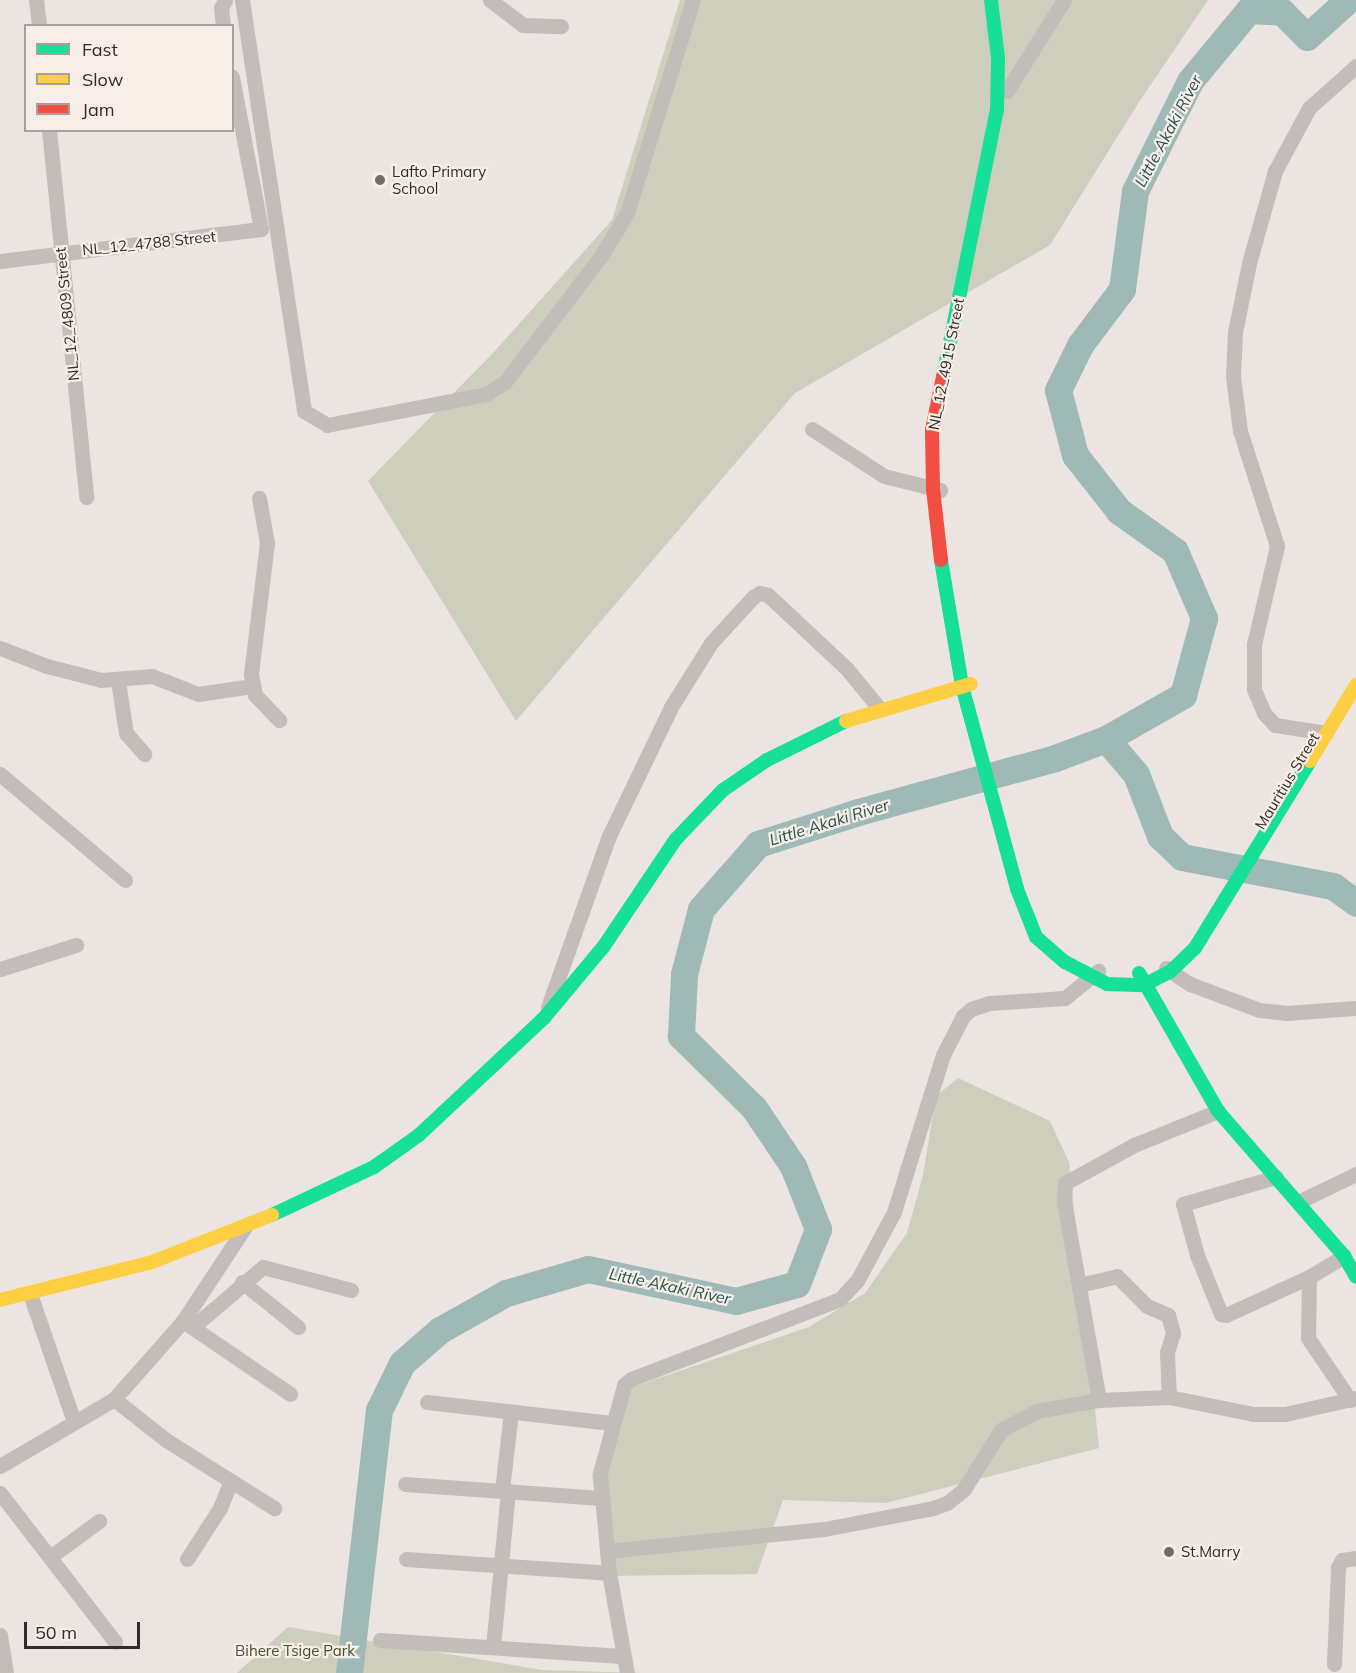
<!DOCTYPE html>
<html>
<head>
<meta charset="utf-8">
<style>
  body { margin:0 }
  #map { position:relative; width:1356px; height:1673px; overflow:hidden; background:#ebe4e1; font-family:Mulish,sans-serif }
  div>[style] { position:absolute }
  .green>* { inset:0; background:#cecebc }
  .river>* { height:27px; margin:-13.5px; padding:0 13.5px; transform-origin:13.5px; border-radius:13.5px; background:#9fbab6 }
  .street>* { height:15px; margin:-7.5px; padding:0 7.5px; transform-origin:7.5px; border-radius:7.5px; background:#c3bdba }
  .fast>* { height:14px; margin:-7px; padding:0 7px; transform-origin:7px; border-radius:7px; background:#16e098 }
  .slow>* { height:14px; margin:-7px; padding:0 7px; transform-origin:7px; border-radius:7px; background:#ffcf43 }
  .jam>* { height:14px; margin:-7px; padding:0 7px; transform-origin:7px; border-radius:7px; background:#f24e42 }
  .dots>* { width:16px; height:16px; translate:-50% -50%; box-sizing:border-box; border:3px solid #f7eee8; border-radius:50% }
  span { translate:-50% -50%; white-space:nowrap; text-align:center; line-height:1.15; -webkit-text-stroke:4.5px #f7eee8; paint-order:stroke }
  .poi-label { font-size:15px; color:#342a29 }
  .left { translate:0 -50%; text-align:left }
  .street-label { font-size:15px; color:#342a29 }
  .park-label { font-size:15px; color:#484f2f }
  .water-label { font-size:16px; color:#23504c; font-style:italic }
  .legend { position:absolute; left:24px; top:24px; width:210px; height:108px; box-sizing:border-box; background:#f7eee8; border:2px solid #a9a09c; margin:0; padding:8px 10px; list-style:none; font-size:18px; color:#342a29 }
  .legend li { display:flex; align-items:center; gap:12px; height:30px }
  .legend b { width:30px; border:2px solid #a9a09c }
  .scale { position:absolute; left:24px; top:1622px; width:116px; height:27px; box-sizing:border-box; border:3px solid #342a29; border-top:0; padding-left:8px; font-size:18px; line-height:21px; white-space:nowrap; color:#342a29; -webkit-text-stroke:4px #f7eee8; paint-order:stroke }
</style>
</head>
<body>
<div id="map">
  <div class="green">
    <div style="clip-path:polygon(680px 0,1208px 0,1139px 102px,1050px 245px,795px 393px,516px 721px,368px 481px,492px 354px,612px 220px)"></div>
    <div style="clip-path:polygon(958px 1078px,1050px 1121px,1069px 1162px,1099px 1448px,886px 1503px,783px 1500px,757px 1574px,605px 1576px,592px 1475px,618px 1392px,809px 1327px,865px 1293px,907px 1233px,923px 1175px,936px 1096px)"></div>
    <div style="clip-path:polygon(288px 1627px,542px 1670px,642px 1673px,237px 1673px)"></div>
  </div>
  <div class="river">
    <div style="left:1106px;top:739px;width:46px;rotate:49.4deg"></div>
    <div style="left:1136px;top:774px;width:66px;rotate:68.8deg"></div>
    <div style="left:1160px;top:836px;width:30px;rotate:44deg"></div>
    <div style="left:1182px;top:857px;width:154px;rotate:10.9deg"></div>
    <div style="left:1333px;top:886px;width:29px;rotate:36deg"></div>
    <div style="left:349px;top:1673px;width:265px;rotate:-83.5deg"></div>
    <div style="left:379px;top:1410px;width:52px;rotate:-63.9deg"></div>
    <div style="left:402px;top:1363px;width:50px;rotate:-41deg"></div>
    <div style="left:440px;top:1330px;width:76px;rotate:-29.3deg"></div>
    <div style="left:506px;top:1293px;width:85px;rotate:-16.3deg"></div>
    <div style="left:588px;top:1269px;width:151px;rotate:12.2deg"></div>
    <div style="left:736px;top:1301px;width:63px;rotate:-15.6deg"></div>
    <div style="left:797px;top:1284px;width:59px;rotate:-69.1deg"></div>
    <div style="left:818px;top:1229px;width:68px;rotate:-111.6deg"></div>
    <div style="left:793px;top:1166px;width:70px;rotate:-123.9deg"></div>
    <div style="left:754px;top:1108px;width:103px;rotate:-135.4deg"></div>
    <div style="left:681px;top:1036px;width:62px;rotate:-87.2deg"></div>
    <div style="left:684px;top:974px;width:67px;rotate:-75.3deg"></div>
    <div style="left:701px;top:909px;width:86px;rotate:-48.8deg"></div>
    <div style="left:758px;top:844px;width:105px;rotate:-17.7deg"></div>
    <div style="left:858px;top:812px;width:204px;rotate:-15.3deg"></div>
    <div style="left:1055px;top:758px;width:54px;rotate:-20.4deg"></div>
    <div style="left:1106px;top:739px;width:89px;rotate:-29.7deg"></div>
    <div style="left:1183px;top:695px;width:80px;rotate:-74.7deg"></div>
    <div style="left:1204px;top:618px;width:73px;rotate:-113.4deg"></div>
    <div style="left:1175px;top:551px;width:69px;rotate:-144.5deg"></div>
    <div style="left:1119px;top:511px;width:71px;rotate:-128.2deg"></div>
    <div style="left:1075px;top:455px;width:67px;rotate:-104.7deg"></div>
    <div style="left:1058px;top:390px;width:50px;rotate:-63.9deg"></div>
    <div style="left:1080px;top:345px;width:70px;rotate:-53.1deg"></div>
    <div style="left:1122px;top:289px;width:99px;rotate:-82.4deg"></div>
    <div style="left:1135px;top:191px;width:123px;rotate:-63.4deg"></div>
    <div style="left:1190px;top:81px;width:92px;rotate:-50.3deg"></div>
    <div style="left:1249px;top:10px;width:33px;rotate:3deg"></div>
    <div style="left:1282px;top:12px;width:35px;rotate:45deg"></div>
    <div style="left:1307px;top:37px;width:55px;rotate:-42.1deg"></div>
  </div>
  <div class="street">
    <div style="left:36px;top:0;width:26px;rotate:83deg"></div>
    <div style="left:242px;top:0;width:416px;rotate:81.4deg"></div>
    <div style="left:304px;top:411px;width:27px;rotate:31deg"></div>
    <div style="left:327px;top:425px;width:162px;rotate:-11deg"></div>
    <div style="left:486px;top:394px;width:22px;rotate:-32deg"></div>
    <div style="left:505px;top:382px;width:158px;rotate:-52.7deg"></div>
    <div style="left:601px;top:256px;width:50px;rotate:-58.8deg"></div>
    <div style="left:627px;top:213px;width:223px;rotate:-72.8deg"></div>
    <div style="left:490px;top:0;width:41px;rotate:37.1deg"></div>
    <div style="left:523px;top:25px;width:38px;rotate:2deg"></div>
    <div style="left:223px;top:26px;width:18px;rotate:-96deg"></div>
    <div style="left:221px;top:8px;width:9px;rotate:-63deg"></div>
    <div style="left:1007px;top:91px;width:107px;rotate:-57.9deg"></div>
    <div style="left:49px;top:130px;width:369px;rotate:84.2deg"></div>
    <div style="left:0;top:261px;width:263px;rotate:-7deg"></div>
    <div style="left:261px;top:229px;width:155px;rotate:-100.8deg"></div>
    <div style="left:812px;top:429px;width:86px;rotate:33.1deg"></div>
    <div style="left:884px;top:476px;width:58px;rotate:14deg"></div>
    <div style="left:259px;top:498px;width:46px;rotate:79.9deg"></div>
    <div style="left:267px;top:543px;width:132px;rotate:97deg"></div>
    <div style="left:251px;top:674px;width:21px;rotate:79deg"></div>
    <div style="left:255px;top:695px;width:35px;rotate:46deg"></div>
    <div style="left:0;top:648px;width:50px;rotate:21deg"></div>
    <div style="left:47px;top:666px;width:56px;rotate:14.5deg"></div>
    <div style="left:101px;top:680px;width:51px;rotate:-4.5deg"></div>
    <div style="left:152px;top:676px;width:49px;rotate:21.4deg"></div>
    <div style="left:198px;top:694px;width:55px;rotate:-8.4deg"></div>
    <div style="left:118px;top:681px;width:53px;rotate:81.3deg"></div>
    <div style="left:126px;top:733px;width:28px;rotate:49deg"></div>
    <div style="left:1326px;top:733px;width:52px;rotate:-171.1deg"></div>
    <div style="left:1275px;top:725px;width:16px;rotate:-133deg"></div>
    <div style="left:1264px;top:713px;width:26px;rotate:-113deg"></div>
    <div style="left:1254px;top:689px;width:45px;rotate:-90deg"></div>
    <div style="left:1254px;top:644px;width:101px;rotate:-76.8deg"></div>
    <div style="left:1277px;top:546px;width:121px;rotate:-107.8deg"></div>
    <div style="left:1240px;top:431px;width:55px;rotate:-97.3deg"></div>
    <div style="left:1233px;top:376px;width:44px;rotate:-87.4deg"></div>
    <div style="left:1235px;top:332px;width:70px;rotate:-78.5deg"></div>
    <div style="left:1249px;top:263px;width:96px;rotate:-74.2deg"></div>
    <div style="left:1275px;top:171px;width:72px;rotate:-61.6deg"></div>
    <div style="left:1309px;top:108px;width:63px;rotate:-41.8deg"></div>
    <div style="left:0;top:774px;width:164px;rotate:40.3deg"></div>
    <div style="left:1166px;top:968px;width:29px;rotate:34deg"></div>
    <div style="left:1190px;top:984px;width:74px;rotate:20.6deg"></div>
    <div style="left:1259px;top:1010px;width:27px;rotate:6deg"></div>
    <div style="left:1286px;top:1013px;width:70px;rotate:-4.1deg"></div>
    <div style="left:0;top:969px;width:80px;rotate:-17.5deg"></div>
    <div style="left:548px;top:1007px;width:182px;rotate:-70.4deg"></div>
    <div style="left:609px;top:836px;width:143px;rotate:-64.3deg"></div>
    <div style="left:671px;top:707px;width:75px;rotate:-58deg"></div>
    <div style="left:711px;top:643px;width:62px;rotate:-47.6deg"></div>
    <div style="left:753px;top:597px;width:8px;rotate:-30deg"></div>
    <div style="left:760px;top:593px;width:8px;rotate:14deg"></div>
    <div style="left:768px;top:595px;width:108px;rotate:43.1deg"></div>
    <div style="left:847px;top:669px;width:50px;rotate:50.6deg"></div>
    <div style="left:1276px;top:1177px;width:97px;rotate:163.8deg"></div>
    <div style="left:1183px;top:1204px;width:53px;rotate:74.6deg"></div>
    <div style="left:1197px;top:1255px;width:64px;rotate:67.9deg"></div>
    <div style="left:1221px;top:1314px;width:5px;rotate:11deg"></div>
    <div style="left:1226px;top:1315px;width:91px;rotate:-24.6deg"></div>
    <div style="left:1309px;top:1277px;width:41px;rotate:-31deg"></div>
    <div style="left:1298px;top:1202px;width:64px;rotate:-25.8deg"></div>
    <div style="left:1309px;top:1277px;width:61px;rotate:90.9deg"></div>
    <div style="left:1308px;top:1338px;width:75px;rotate:55.9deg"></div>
    <div style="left:242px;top:1282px;width:72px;rotate:38.8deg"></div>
    <div style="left:1079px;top:1285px;width:39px;rotate:-13deg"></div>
    <div style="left:1117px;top:1276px;width:42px;rotate:45deg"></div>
    <div style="left:1147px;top:1306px;width:23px;rotate:23deg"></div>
    <div style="left:1168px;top:1315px;width:19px;rotate:74deg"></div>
    <div style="left:1173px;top:1333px;width:21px;rotate:107deg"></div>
    <div style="left:1167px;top:1353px;width:44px;rotate:87.4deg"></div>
    <div style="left:30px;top:1294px;width:135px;rotate:71deg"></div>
    <div style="left:186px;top:1323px;width:126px;rotate:34.3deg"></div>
    <div style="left:193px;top:1327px;width:92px;rotate:-40.6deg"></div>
    <div style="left:263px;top:1267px;width:91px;rotate:14.6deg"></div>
    <div style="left:114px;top:1399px;width:66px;rotate:38.3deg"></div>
    <div style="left:166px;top:1440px;width:128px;rotate:32.2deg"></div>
    <div style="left:1099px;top:1400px;width:202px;rotate:-100deg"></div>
    <div style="left:1064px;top:1201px;width:18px;rotate:-87deg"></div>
    <div style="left:1065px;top:1183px;width:79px;rotate:-28.8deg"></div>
    <div style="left:1134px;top:1145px;width:91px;rotate:-22deg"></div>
    <div style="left:427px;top:1402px;width:185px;rotate:6.5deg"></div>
    <div style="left:0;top:1466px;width:132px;rotate:-30.4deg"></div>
    <div style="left:114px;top:1399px;width:104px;rotate:-48.5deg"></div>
    <div style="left:183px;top:1321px;width:113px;rotate:-56.6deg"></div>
    <div style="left:405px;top:1484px;width:196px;rotate:4.1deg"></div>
    <div style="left:502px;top:1490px;width:79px;rotate:-83.4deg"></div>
    <div style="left:0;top:1493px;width:188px;rotate:52.3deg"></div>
    <div style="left:607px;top:1551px;width:218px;rotate:-5.8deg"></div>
    <div style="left:824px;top:1529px;width:111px;rotate:-10.9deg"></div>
    <div style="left:933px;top:1508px;width:15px;rotate:-20deg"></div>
    <div style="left:947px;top:1503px;width:22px;rotate:-39deg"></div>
    <div style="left:964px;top:1489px;width:70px;rotate:-57.9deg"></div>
    <div style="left:1001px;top:1430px;width:41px;rotate:-27.8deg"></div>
    <div style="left:1037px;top:1411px;width:63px;rotate:-10.1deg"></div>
    <div style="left:1099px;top:1400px;width:70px;rotate:-2.5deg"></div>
    <div style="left:1169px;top:1397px;width:86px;rotate:11.4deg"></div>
    <div style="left:1253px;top:1414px;width:32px"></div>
    <div style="left:1285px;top:1414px;width:73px;rotate:-12.7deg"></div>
    <div style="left:50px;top:1557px;width:61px;rotate:-36.3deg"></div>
    <div style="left:187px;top:1559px;width:61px;rotate:-57.1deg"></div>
    <div style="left:220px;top:1508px;width:29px;rotate:-68deg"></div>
    <div style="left:406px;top:1559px;width:203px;rotate:3.9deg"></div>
    <div style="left:0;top:1635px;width:38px;rotate:81deg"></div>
    <div style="left:380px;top:1640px;width:242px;rotate:3.8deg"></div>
    <div style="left:493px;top:1647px;width:157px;rotate:-84.5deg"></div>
    <div style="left:1334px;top:1664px;width:97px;rotate:-87.6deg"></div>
    <div style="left:1338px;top:1567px;width:8px;rotate:-60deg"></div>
    <div style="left:1342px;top:1560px;width:14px;rotate:-8deg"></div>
    <div style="left:627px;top:1673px;width:102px;rotate:-100.2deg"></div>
    <div style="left:609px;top:1573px;width:100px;rotate:-95.1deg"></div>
    <div style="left:600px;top:1473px;width:91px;rotate:-74.7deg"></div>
    <div style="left:624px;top:1385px;width:9px;rotate:-41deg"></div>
    <div style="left:631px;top:1379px;width:224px;rotate:-20.9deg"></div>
    <div style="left:840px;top:1299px;width:25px;rotate:-47deg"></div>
    <div style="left:857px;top:1281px;width:78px;rotate:-61.8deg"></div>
    <div style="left:894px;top:1212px;width:164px;rotate:-72.7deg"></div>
    <div style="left:943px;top:1055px;width:44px;rotate:-62.9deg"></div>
    <div style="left:963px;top:1016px;width:11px;rotate:-41deg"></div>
    <div style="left:971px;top:1009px;width:20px;rotate:-18deg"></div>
    <div style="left:990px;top:1003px;width:75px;rotate:-3.8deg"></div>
    <div style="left:1065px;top:998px;width:43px;rotate:-39.3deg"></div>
  </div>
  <div class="fast">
    <div style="left:943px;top:377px;width:272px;rotate:-78.6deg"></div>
    <div style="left:997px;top:110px;width:52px;rotate:-88.9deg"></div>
    <div style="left:998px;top:58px;width:58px;rotate:-96.9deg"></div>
    <div style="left:941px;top:560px;width:128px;rotate:80.5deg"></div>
    <div style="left:962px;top:686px;width:210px;rotate:74.8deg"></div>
    <div style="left:1017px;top:889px;width:52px;rotate:68.4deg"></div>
    <div style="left:1036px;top:937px;width:38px;rotate:41deg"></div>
    <div style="left:1065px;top:962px;width:47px;rotate:27.6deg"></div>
    <div style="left:1107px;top:984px;width:37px;rotate:2deg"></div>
    <div style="left:1144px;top:985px;width:29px;rotate:-27deg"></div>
    <div style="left:1170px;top:972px;width:35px;rotate:-44deg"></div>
    <div style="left:1195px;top:948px;width:220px;rotate:-58.4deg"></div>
    <div style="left:1139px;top:973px;width:159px;rotate:60.2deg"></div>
    <div style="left:1218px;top:1111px;width:192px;rotate:49deg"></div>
    <div style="left:1344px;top:1256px;width:24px;rotate:60deg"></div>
    <div style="left:272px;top:1215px;width:113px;rotate:-25.2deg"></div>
    <div style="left:374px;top:1167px;width:55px;rotate:-35.4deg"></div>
    <div style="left:419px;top:1135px;width:171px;rotate:-43.1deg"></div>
    <div style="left:544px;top:1018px;width:94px;rotate:-50.2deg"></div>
    <div style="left:604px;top:946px;width:129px;rotate:-56.1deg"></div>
    <div style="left:676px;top:839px;width:68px;rotate:-46.2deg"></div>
    <div style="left:723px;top:790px;width:53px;rotate:-34.3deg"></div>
    <div style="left:767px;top:760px;width:88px;rotate:-26.3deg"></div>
  </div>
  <div class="slow">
    <div style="left:846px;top:721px;width:130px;rotate:-16.5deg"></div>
    <div style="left:1310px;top:761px;width:89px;rotate:-58.8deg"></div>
    <div style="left:0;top:1300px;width:157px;rotate:-14deg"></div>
    <div style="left:152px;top:1262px;width:129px;rotate:-21.4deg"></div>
  </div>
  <div class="jam">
    <div style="left:941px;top:560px;width:71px;rotate:-96.4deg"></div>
    <div style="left:933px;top:489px;width:59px;rotate:-91deg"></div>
    <div style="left:932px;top:430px;width:54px;rotate:-78.3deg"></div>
  </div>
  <div class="dots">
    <div style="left:380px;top:180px;background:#746b69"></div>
    <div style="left:1169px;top:1552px;background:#746b69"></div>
  </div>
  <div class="poi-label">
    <span class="left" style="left:392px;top:180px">Lafto Primary<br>School</span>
    <span class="left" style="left:1181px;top:1552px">St.Marry</span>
  </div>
  <div class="street-label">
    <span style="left:149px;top:243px;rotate:-6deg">NL_12_4788 Street</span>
    <span style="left:67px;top:314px;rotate:-96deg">NL_12_4809 Street</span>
    <span style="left:946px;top:364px;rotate:-79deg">NL_12_4915 Street</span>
    <span style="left:1287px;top:781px;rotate:-59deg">Mauritius Street</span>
  </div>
  <div class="park-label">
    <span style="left:295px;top:1651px">Bihere Tsige Park</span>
  </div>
  <div class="water-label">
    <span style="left:1168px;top:131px;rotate:-62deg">Little Akaki River</span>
    <span style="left:829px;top:822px;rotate:-17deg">Little Akaki River</span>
    <span style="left:670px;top:1286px;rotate:12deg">Little Akaki River</span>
  </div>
  <ul class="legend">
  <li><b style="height:8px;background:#16e098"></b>Fast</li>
  <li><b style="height:8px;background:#ffcf43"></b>Slow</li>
  <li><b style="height:8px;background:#f24e42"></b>Jam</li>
  </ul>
  <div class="scale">50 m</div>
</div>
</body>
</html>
